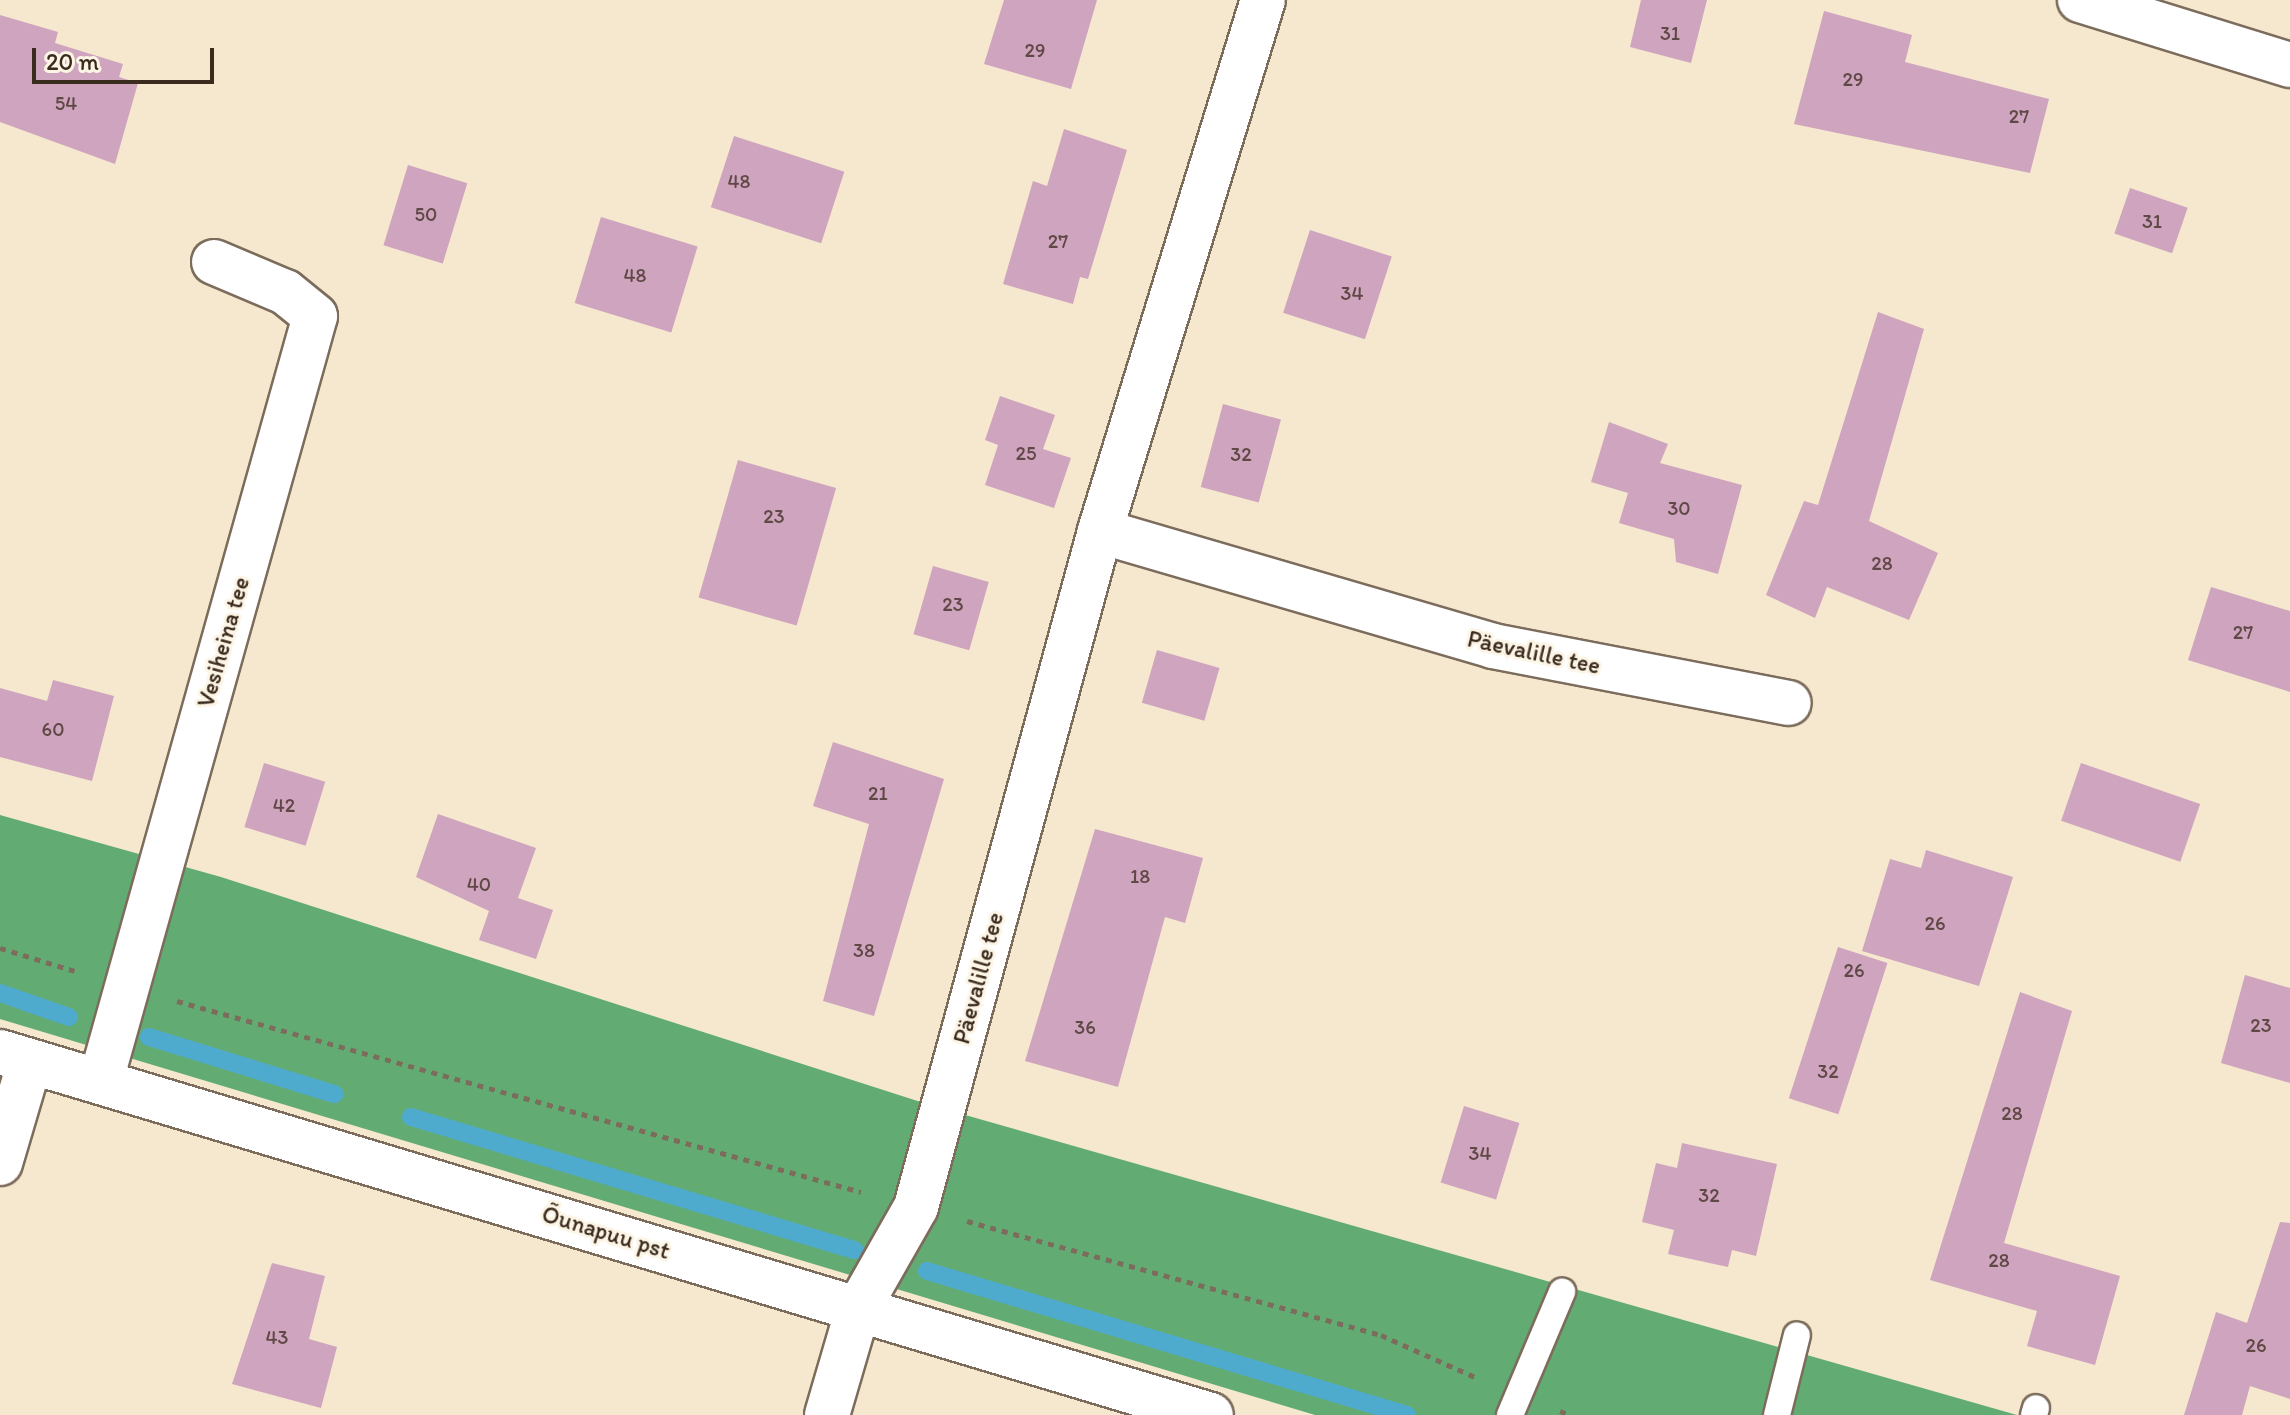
<!DOCTYPE html>
<html>
<head>
<meta charset="utf-8">
<style>
  body { margin:0 }
  #map { position:relative; width:2290px; height:1415px; overflow:hidden; background:#f5e8ce; font-family:Itim,sans-serif }
  div>[style] { position:absolute }
  .forest>* { inset:0; background:#62ac74 }
  .stream>* { height:18px; margin:-9px; padding:0 9px; transform-origin:9px; border-radius:9px; background:#4fabce }
  .building>* { inset:0; background:#cfa4be; transform-origin:0 0 }
  .path>* { height:5px; margin-top:-2.5px; transform-origin:0; background:repeating-linear-gradient(90deg,#7c6c5c 0 6px,transparent 0 12px) }
  .roads { filter:drop-shadow(2px 0 #7c6c5c) drop-shadow(-2px 0 #7c6c5c) drop-shadow(0 2px #7c6c5c) drop-shadow(0 -2px #7c6c5c) }
  .service>* { height:26px; margin:-13px; padding:0 13px; transform-origin:13px; border-radius:13px; background:#fff }
  .minor>* { height:44px; margin:-22px; padding:0 22px; transform-origin:22px; border-radius:22px; background:#fff }
  .tertiary>* { height:44px; margin:-22px; padding:0 22px; transform-origin:22px; border-radius:22px; background:#fff }
  span { translate:-50% -50%; white-space:nowrap; text-align:center; line-height:1.15; -webkit-text-stroke:6px #fcf5e5; paint-order:stroke }
  .number-label { font-size:20px; color:#604846 }
  .number-label span { -webkit-text-stroke-width:0 }
  .street-label { font-size:24px; color:#3b2a1e }
  .scale { position:absolute; left:32px; top:48px; width:182px; height:36px; box-sizing:border-box; border:4px solid #3b2a1e; border-top:0; padding-left:10px; font-size:24px; line-height:28px; white-space:nowrap; color:#3b2a1e; -webkit-text-stroke:6px #fcf5e5; paint-order:stroke }
</style>
</head>
<body>
<div id="map">
  <div class="forest">
    <div style="clip-path:polygon(0 815px,221px 877px,930px 1105px,2017px 1415px,1315px 1415px,0 1019px)"></div>
  </div>
  <div class="stream">
    <div style="left:0;top:993px;width:73px;rotate:19.2deg"></div>
    <div style="left:149px;top:1037px;width:194px;rotate:17.1deg"></div>
    <div style="left:411px;top:1117px;width:463px;rotate:16.7deg"></div>
    <div style="left:927px;top:1271px;width:501px;rotate:16.7deg"></div>
  </div>
  <div class="building">
    <div style="clip-path:polygon(1004px 0,1097px 0,1071px 89px,984px 64px)"></div>
    <div style="clip-path:polygon(1641px 0,1707px 0,1691px 63px,1630px 47px)"></div>
    <div style="clip-path:polygon(1824px 11px,1912px 35px,1905px 62px,2049px 99px,2030px 173px,1794px 124px)"></div>
    <div style="clip-path:polygon(0 15px,58px 32px,55px 43px,123px 64px,119px 77px,138px 83px,115px 164px,0 122px)"></div>
    <div style="clip-path:polygon(1064px 129px,1127px 150px,1088px 279px,1080px 277px,1073px 304px,1003px 284px,1033px 181px,1047px 186px)"></div>
    <div style="left:734px;top:136px;width:116px;height:75px;rotate:18deg"></div>
    <div style="left:408px;top:165px;width:62px;height:84px;rotate:17deg"></div>
    <div style="left:2130px;top:188px;width:61px;height:48px;rotate:19deg"></div>
    <div style="left:601px;top:217px;width:101px;height:90px;rotate:17deg"></div>
    <div style="left:1310px;top:230px;width:86px;height:87px;rotate:18deg"></div>
    <div style="clip-path:polygon(1878px 312px,1924px 329px,1869px 521px,1938px 553px,1909px 620px,1827px 587px,1815px 618px,1766px 595px,1804px 501px,1818px 505px)"></div>
    <div style="clip-path:polygon(1000px 396px,1055px 415px,1043px 449px,1071px 458px,1054px 508px,985px 485px,998px 445px,985px 440px)"></div>
    <div style="left:1223px;top:404px;width:60px;height:86px;rotate:15deg"></div>
    <div style="clip-path:polygon(1609px 422px,1668px 444px,1660px 463px,1742px 485px,1718px 574px,1676px 562px,1674px 539px,1619px 523px,1628px 493px,1591px 482px)"></div>
    <div style="left:738px;top:460px;width:102px;height:143px;rotate:16deg"></div>
    <div style="left:933px;top:566px;width:58px;height:71px;rotate:16deg"></div>
    <div style="clip-path:polygon(2211px 587px,2290px 611px,2290px 692px,2188px 660px)"></div>
    <div style="left:1157px;top:650px;width:65px;height:55px;rotate:16deg"></div>
    <div style="clip-path:polygon(53px 680px,114px 696px,92px 781px,0 757px,0 688px,47px 701px)"></div>
    <div style="clip-path:polygon(833px 742px,944px 779px,874px 1016px,823px 1001px,869px 824px,813px 806px)"></div>
    <div style="left:264px;top:763px;width:64px;height:67px;rotate:17deg"></div>
    <div style="left:2081px;top:763px;width:126px;height:61px;rotate:19deg"></div>
    <div style="clip-path:polygon(438px 814px,536px 848px,518px 898px,553px 910px,536px 959px,479px 940px,489px 911px,416px 877px)"></div>
    <div style="clip-path:polygon(1095px 829px,1203px 858px,1185px 923px,1165px 917px,1118px 1087px,1025px 1061px)"></div>
    <div style="clip-path:polygon(1926px 850px,2013px 877px,1979px 986px,1862px 951px,1890px 859px,1921px 868px)"></div>
    <div style="left:1838px;top:947px;width:52px;height:159px;rotate:18deg"></div>
    <div style="clip-path:polygon(2245px 975px,2290px 988px,2290px 1083px,2221px 1063px)"></div>
    <div style="clip-path:polygon(2020px 992px,2072px 1011px,2004px 1243px,2120px 1276px,2095px 1365px,2027px 1346px,2037px 1311px,1930px 1280px)"></div>
    <div style="left:1464px;top:1106px;width:58px;height:80px;rotate:17deg"></div>
    <div style="clip-path:polygon(1682px 1143px,1777px 1164px,1756px 1256px,1732px 1250px,1728px 1267px,1668px 1254px,1674px 1230px,1642px 1222px,1656px 1163px,1677px 1168px)"></div>
    <div style="clip-path:polygon(2280px 1222px,2290px 1223px,2290px 1399px,2250px 1386px,2242px 1415px,2184px 1415px,2216px 1312px,2247px 1323px)"></div>
    <div style="clip-path:polygon(272px 1263px,325px 1276px,309px 1339px,337px 1347px,321px 1408px,232px 1384px)"></div>
  </div>
  <div class="path">
    <div style="left:0;top:948px;width:78px;rotate:17deg"></div>
    <div style="left:177px;top:1001px;width:710px;rotate:15.6deg"></div>
    <div style="left:967px;top:1221px;width:429px;rotate:15.4deg"></div>
    <div style="left:1381px;top:1335px;width:105px;rotate:24.1deg"></div>
    <div style="left:1560px;top:1411px;width:12px;rotate:20deg"></div>
  </div>
  <div class="roads">
    <div class="service">
      <div style="left:1510px;top:1415px;width:134px;rotate:-67.1deg"></div>
      <div style="left:1777px;top:1415px;width:82px;rotate:-76deg"></div>
      <div style="left:2034px;top:1415px;width:7px;rotate:-74deg"></div>
    </div>
    <div class="minor">
      <div style="left:2080px;top:0;width:220px;rotate:17.2deg"></div>
      <div style="left:1100px;top:531px;width:409px;rotate:16.3deg"></div>
      <div style="left:1493px;top:646px;width:301px;rotate:10.9deg"></div>
      <div style="left:101px;top:1080px;width:793px;rotate:-74.35deg"></div>
      <div style="left:315px;top:316px;width:38px;rotate:-141deg"></div>
      <div style="left:285px;top:292px;width:77px;rotate:-157.1deg"></div>
      <div style="left:0;top:1163px;width:106px;rotate:-73.6deg"></div>
      <div style="left:827px;top:1415px;width:110px;rotate:-73.7deg"></div>
      <div style="left:858px;top:1309px;width:117px;rotate:-60.4deg"></div>
      <div style="left:916px;top:1207px;width:701px;rotate:-74.77deg"></div>
      <div style="left:1100px;top:531px;width:555px;rotate:-72.94deg"></div>
    </div>
    <div class="tertiary">
      <div style="left:0;top:1052px;width:1264px;rotate:16.69deg"></div>
    </div>
  </div>
  <div class="number-label">
    <span style="left:1670px;top:33px">31</span>
    <span style="left:1035px;top:50px">29</span>
    <span style="left:1853px;top:79px">29</span>
    <span style="left:66px;top:103px">54</span>
    <span style="left:2019px;top:116px">27</span>
    <span style="left:739px;top:181px">48</span>
    <span style="left:426px;top:214px">50</span>
    <span style="left:2152px;top:221px">31</span>
    <span style="left:1058px;top:241px">27</span>
    <span style="left:635px;top:275px">48</span>
    <span style="left:1352px;top:293px">34</span>
    <span style="left:1026px;top:453px">25</span>
    <span style="left:1241px;top:454px">32</span>
    <span style="left:1679px;top:508px">30</span>
    <span style="left:774px;top:516px">23</span>
    <span style="left:1882px;top:563px">28</span>
    <span style="left:953px;top:604px">23</span>
    <span style="left:2243px;top:632px">27</span>
    <span style="left:53px;top:729px">60</span>
    <span style="left:878px;top:793px">21</span>
    <span style="left:284px;top:805px">42</span>
    <span style="left:1140px;top:876px">18</span>
    <span style="left:479px;top:884px">40</span>
    <span style="left:1935px;top:923px">26</span>
    <span style="left:864px;top:950px">38</span>
    <span style="left:1854px;top:970px">26</span>
    <span style="left:2261px;top:1025px">23</span>
    <span style="left:1085px;top:1027px">36</span>
    <span style="left:1828px;top:1071px">32</span>
    <span style="left:2012px;top:1113px">28</span>
    <span style="left:1480px;top:1153px">34</span>
    <span style="left:1709px;top:1195px">32</span>
    <span style="left:1999px;top:1260px">28</span>
    <span style="left:277px;top:1337px">43</span>
    <span style="left:2256px;top:1345px">26</span>
  </div>
  <div class="street-label">
    <span style="left:223px;top:642px;rotate:-74deg">Vesiheina tee</span>
    <span style="left:1534px;top:652px;rotate:12deg">Päevalille tee</span>
    <span style="left:978px;top:978px;rotate:-75deg">Päevalille tee</span>
    <span style="left:606px;top:1232px;rotate:17deg">Õunapuu pst</span>
  </div>
  <div class="scale">20 m</div>
</div>
</body>
</html>
